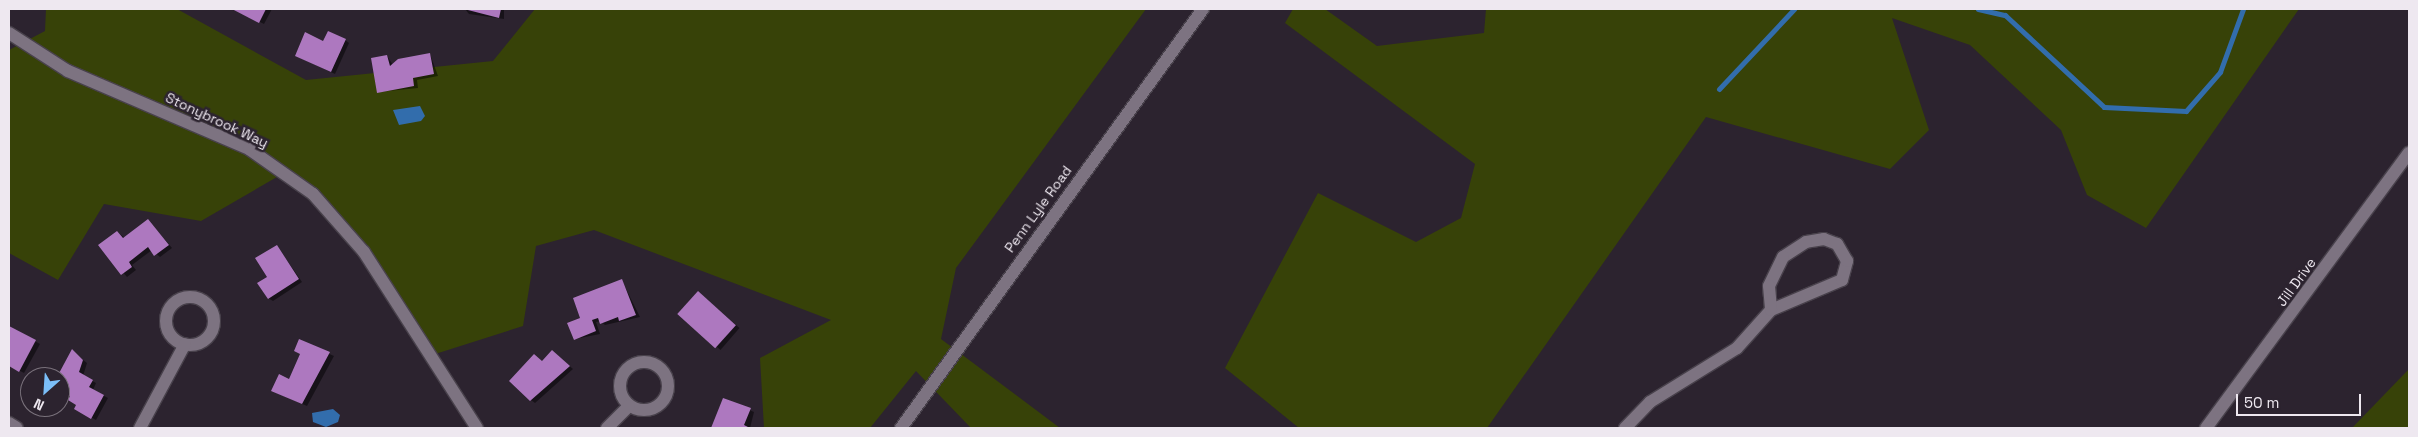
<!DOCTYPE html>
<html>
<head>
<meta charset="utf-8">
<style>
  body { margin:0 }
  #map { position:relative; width:2418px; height:437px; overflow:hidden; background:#2c232f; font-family:"Space Grotesk",sans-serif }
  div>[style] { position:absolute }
  .green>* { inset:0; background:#374208 }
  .water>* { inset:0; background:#326dac }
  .shadow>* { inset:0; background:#0007; transform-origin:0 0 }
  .stream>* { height:5px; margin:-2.5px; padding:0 2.5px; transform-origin:2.5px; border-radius:2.5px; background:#326dac }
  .building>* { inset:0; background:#ad78bf; transform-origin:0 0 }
  .roads { filter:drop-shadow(1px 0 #48414b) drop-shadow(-1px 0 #48414b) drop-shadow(0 1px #48414b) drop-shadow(0 -1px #48414b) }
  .minor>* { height:12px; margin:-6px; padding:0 6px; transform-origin:6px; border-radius:6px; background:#7d7381 }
  .minor>.ring { margin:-6px; padding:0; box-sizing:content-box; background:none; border:12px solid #7d7381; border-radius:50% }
  span { translate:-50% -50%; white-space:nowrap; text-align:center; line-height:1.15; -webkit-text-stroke:5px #2c232f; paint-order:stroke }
  .street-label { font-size:14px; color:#eee8f0 }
  .frame { position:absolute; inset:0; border:10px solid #eee8f0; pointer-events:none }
  .north { position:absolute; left:20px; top:367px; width:50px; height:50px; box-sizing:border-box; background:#2c232f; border:1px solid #7a727c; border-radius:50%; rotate:206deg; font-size:14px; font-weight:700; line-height:20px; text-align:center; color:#eee8f0 }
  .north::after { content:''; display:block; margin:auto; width:18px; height:22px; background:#7bbef8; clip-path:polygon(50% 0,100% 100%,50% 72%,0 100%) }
  .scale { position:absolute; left:2236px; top:394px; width:125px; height:22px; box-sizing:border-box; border:2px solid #eee8f0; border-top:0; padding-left:6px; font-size:15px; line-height:18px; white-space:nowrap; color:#eee8f0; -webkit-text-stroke:4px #2c232f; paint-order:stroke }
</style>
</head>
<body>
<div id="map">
  <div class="green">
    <div style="clip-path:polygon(46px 9px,177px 9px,306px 80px,493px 61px,535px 9px,1146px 9px,956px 268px,941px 339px,1060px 428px,971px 428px,916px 371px,870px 428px,764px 428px,760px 358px,831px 320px,594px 230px,536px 246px,523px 326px,429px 356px,360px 246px,289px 170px,201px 221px,104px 204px,58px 280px,9px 253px,9px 50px,45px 31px)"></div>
    <div style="clip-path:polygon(1293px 9px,1325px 9px,1377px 46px,1484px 33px,1486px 9px,2299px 9px,2146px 228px,2087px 195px,2061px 130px,1970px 45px,1892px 18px,1929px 130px,1890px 169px,1706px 117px,1487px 428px,1299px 428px,1225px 368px,1318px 193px,1416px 242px,1461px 218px,1475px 164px,1285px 23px)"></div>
    <div style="clip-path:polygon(2409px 369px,2409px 428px,2351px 428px,2352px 428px)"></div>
  </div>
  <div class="water">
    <div style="clip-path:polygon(420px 106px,425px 116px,421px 121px,399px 125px,393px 110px)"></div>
    <div style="clip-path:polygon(333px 409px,340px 415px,338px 422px,326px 427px,313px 422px,312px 413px)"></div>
  </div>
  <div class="shadow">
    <div style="clip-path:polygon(234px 9px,272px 9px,264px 24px)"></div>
    <div style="clip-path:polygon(465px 9px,504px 9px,504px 19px,469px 14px)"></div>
    <div style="clip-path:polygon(345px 40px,349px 43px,335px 74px,301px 58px,324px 42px)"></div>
    <div style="clip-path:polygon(430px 54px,438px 76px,417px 80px,418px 88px,378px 92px,387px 56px,393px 65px)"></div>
    <div style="clip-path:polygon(148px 220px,172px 248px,160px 257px,152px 250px,132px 265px,136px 270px,127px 277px,100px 246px,117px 232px,125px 238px)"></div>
    <div style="clip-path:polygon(277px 246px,302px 282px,273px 301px,268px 298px,268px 277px)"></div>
    <div style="clip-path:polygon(622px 281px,640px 317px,605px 325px,600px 321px,596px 322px,600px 334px,575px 339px,582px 319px)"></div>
    <div style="left:698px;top:292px;width:55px;height:29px;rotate:41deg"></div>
    <div style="clip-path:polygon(9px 327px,40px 344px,24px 373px,9px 365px)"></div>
    <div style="clip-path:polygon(300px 341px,334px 356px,307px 406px,277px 393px,290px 381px,301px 354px)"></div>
    <div style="clip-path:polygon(72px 351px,87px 363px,83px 376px,96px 383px,93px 390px,108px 398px,96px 420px,76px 409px,78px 405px,71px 396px)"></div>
    <div style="clip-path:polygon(553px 352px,573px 369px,535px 403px,531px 400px,543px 362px)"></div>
    <div style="clip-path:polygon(723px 399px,754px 412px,750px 428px,712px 428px)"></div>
  </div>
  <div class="stream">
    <div style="left:1978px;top:9px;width:28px;rotate:13deg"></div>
    <div style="left:2005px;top:15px;width:135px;rotate:42.9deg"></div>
    <div style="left:2104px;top:107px;width:82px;rotate:2.8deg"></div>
    <div style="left:2186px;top:111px;width:52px;rotate:-48.9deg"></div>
    <div style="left:2220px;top:72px;width:67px;rotate:-69.9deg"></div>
    <div style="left:1719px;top:89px;width:110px;rotate:-46.8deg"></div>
  </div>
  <div class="building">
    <div style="clip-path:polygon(232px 9px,266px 9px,259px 23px)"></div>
    <div style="clip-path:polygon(464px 9px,501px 9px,499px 18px)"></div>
    <div style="clip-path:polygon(328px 31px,346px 39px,331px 72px,295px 56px,305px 32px,323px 41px)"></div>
    <div style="clip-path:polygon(430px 53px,434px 74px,413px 78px,414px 86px,377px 93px,371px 58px,387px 55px,390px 66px,398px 59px)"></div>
    <div style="clip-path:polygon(148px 219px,169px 245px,154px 256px,148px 247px,129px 262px,132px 267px,121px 275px,98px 245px,117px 231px,123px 238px)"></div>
    <div style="clip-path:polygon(277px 245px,299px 279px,268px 299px,257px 283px,267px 277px,255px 258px)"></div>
    <div style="clip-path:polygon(622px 279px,636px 315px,619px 321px,618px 317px,600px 324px,598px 318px,592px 320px,596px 331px,574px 340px,567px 323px,580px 318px,573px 298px)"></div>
    <div style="left:698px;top:291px;width:51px;height:31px;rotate:42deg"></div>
    <div style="clip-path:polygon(9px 326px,36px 340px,19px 372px,9px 366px)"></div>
    <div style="clip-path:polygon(299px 339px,330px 352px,302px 404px,271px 391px,279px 374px,289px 379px,300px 354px,294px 351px)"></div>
    <div style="clip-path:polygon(72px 349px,83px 360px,79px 372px,93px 380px,89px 387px,104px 395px,91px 419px,74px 409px,76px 405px,68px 400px,70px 396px,60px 391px,57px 377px)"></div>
    <div style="clip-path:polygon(552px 350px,570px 366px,530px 401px,509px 381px,534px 354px,542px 361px)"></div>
    <div style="clip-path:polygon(723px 398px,751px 408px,744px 425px,750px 428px,711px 428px)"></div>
  </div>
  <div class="roads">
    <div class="minor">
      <div style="left:9px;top:33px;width:70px;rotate:32.8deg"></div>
      <div style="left:68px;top:71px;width:197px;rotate:23.3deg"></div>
      <div style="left:249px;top:149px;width:78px;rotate:35.1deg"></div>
      <div style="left:313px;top:194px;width:77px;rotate:48.7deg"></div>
      <div style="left:364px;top:252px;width:209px;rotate:57.3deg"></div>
      <div class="ring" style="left:166px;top:297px;width:36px;height:36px"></div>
      <div class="ring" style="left:620px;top:362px;width:36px;height:36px"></div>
      <div style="left:9px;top:423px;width:9px;rotate:32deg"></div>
      <div style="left:140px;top:428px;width:95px;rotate:-61.8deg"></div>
      <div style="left:607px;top:428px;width:31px;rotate:-45deg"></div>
      <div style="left:901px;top:428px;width:516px;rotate:-54.22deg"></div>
      <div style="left:1625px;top:428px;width:36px;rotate:-46deg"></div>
      <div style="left:1650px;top:402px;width:102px;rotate:-31.8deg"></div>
      <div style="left:1737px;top:348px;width:51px;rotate:-48.2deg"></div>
      <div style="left:1771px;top:310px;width:77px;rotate:-22.9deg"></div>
      <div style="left:1842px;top:280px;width:20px;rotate:-75deg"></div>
      <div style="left:1847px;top:261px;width:20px;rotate:-120deg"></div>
      <div style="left:1837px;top:244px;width:14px;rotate:-159deg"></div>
      <div style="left:1824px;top:239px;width:18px;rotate:171deg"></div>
      <div style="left:1806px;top:242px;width:27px;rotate:147deg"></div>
      <div style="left:1783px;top:257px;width:32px;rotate:116deg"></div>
      <div style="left:1769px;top:286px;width:24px;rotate:85deg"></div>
      <div style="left:2206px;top:428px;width:342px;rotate:-53.6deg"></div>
    </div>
  </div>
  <div class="street-label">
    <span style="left:217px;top:120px;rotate:25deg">Stonybrook Way</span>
    <span style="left:1038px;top:209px;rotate:-54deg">Penn Lyle Road</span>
    <span style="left:2296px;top:282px;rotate:-54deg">Jill Drive</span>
  </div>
  <div class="frame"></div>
  <div class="north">N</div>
  <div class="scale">50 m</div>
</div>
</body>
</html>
